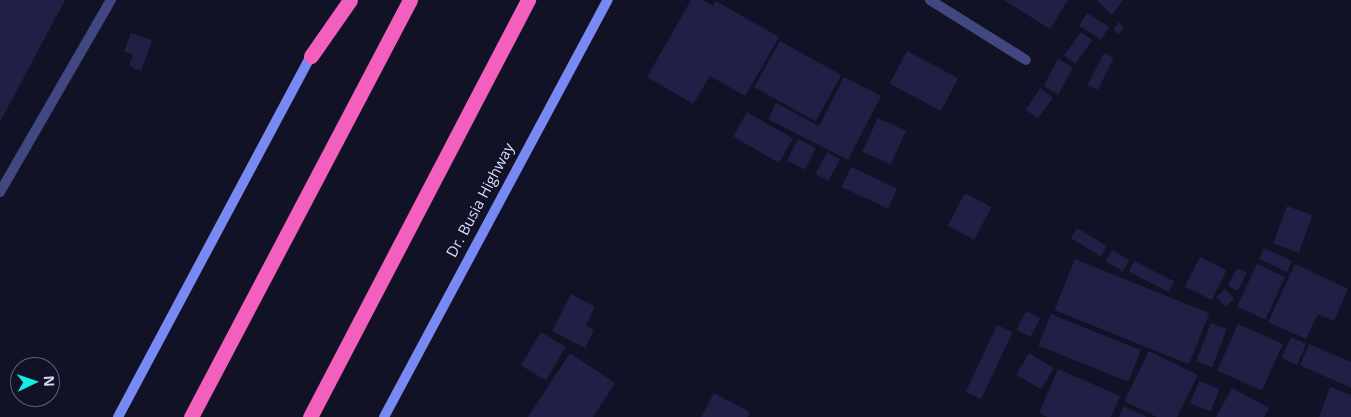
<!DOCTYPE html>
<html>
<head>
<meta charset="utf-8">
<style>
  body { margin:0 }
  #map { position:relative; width:1351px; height:417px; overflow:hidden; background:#121226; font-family:"Open Sans",sans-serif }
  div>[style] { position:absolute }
  .building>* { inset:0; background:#211f45; transform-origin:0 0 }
  .lane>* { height:10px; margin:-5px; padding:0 5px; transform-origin:5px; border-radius:5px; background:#414881 }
  .secondary>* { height:10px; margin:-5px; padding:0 5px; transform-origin:5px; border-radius:5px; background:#7989f4 }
  .highway>* { height:15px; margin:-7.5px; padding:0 7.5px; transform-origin:7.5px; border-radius:7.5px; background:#f25fbc }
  span { translate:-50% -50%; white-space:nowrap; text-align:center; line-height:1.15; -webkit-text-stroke:4px #121226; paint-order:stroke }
  .street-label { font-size:15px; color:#d9dbfc }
  .north { position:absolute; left:10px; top:357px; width:50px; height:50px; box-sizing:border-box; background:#121226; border:1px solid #62627c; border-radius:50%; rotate:87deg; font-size:14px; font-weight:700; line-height:20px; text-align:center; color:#d9dbfc }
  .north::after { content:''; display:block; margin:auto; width:18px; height:22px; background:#16ece0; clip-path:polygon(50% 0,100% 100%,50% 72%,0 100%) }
</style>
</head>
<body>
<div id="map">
  <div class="building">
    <div style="clip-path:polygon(0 0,65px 0,0 122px)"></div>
    <div style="clip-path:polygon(691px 0,702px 0,713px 6px,716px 1px,779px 37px,745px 96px,710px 76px,693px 104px,647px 77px)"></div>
    <div style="clip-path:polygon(1004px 0,1068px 0,1050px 29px)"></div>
    <div style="clip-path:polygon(1097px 0,1123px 0,1112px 15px)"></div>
    <div style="left:1087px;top:13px;width:26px;height:15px;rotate:32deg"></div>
    <div style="clip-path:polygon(1118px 22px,1124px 27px,1119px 34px,1113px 30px)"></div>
    <div style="left:1081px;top:32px;width:14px;height:29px;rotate:36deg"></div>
    <div style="clip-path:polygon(131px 33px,152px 40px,141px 71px,129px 66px,133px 54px,124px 52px)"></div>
    <div style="left:780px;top:41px;width:70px;height:53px;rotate:29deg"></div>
    <div style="left:907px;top:51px;width:58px;height:37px;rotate:28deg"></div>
    <div style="left:1104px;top:53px;width:11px;height:36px;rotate:27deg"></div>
    <div style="left:1058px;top:59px;width:17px;height:31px;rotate:28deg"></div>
    <div style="clip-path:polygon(844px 77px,881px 96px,848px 160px,768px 119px,776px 103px,819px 126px)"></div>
    <div style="clip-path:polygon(1040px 88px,1053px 98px,1038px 118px,1026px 110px)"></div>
    <div style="left:747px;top:112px;width:53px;height:28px;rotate:30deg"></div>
    <div style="left:878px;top:118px;width:31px;height:37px;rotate:25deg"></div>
    <div style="left:798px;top:139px;width:20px;height:24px;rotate:27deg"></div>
    <div style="left:827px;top:152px;width:15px;height:25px;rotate:28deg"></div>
    <div style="left:851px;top:167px;width:51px;height:22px;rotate:25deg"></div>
    <div style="left:965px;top:193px;width:30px;height:37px;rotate:28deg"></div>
    <div style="left:1287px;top:206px;width:27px;height:40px;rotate:20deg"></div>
    <div style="left:1077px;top:228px;width:35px;height:12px;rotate:31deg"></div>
    <div style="left:1264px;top:248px;width:31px;height:12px;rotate:25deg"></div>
    <div style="left:1112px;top:250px;width:20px;height:13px;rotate:30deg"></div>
    <div style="left:1200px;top:257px;width:30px;height:33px;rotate:27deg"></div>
    <div style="left:1075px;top:259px;width:145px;height:55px;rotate:22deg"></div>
    <div style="left:1134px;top:261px;width:45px;height:12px;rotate:27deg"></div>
    <div style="left:1257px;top:264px;width:31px;height:47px;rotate:25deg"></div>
    <div style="clip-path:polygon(1295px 264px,1348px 289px,1334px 321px,1318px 314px,1306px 339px,1268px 322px)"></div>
    <div style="left:1237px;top:268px;width:11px;height:20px;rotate:27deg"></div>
    <div style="left:1225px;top:289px;width:13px;height:12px;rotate:45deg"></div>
    <div style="clip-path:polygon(571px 294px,595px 307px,586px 325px,594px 330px,585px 348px,552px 331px)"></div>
    <div style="left:1026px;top:311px;width:16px;height:21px;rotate:27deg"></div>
    <div style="left:1051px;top:314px;width:97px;height:34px;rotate:22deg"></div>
    <div style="left:1211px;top:323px;width:17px;height:41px;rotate:21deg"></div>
    <div style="left:1238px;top:324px;width:49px;height:51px;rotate:24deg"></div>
    <div style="left:997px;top:325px;width:17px;height:74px;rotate:25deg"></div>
    <div style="left:541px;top:332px;width:29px;height:39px;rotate:31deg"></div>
    <div style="left:1291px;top:337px;width:17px;height:23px;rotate:25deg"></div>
    <div style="clip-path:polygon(1309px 344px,1351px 362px,1351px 388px,1300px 365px)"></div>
    <div style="clip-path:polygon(1149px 351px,1198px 375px,1177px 417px,1157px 417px,1124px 401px)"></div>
    <div style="clip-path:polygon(570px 353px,615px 383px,593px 417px,528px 417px)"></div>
    <div style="left:1029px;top:353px;width:29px;height:25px;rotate:31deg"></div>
    <div style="clip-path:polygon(1058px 369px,1120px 396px,1111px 417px,1048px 417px,1039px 413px)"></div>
    <div style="left:1199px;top:381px;width:22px;height:24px;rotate:22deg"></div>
    <div style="clip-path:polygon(1330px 387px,1351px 395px,1351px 417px,1319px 417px)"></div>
    <div style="clip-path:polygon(1232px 388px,1269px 408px,1264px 417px,1216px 417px)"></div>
    <div style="clip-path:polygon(714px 393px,750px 412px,747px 417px,701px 417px)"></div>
    <div style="clip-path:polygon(1124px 406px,1147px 417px,1119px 417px)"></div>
  </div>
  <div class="lane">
    <div style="left:930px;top:0;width:113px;rotate:32deg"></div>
    <div style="left:0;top:192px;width:222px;rotate:-60deg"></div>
  </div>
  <div class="secondary">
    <div style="left:118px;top:417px;width:414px;rotate:-61.9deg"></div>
    <div style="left:384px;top:417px;width:473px;rotate:-61.8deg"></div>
  </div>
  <div class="highway">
    <div style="left:311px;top:56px;width:68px;rotate:-55.1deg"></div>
    <div style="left:191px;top:417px;width:471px;rotate:-62.3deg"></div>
    <div style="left:310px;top:417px;width:471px;rotate:-62.4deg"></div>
  </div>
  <div class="street-label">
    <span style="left:480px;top:200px;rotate:-62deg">Dr. Busia Highway</span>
  </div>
  <div class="north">N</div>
</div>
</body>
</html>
